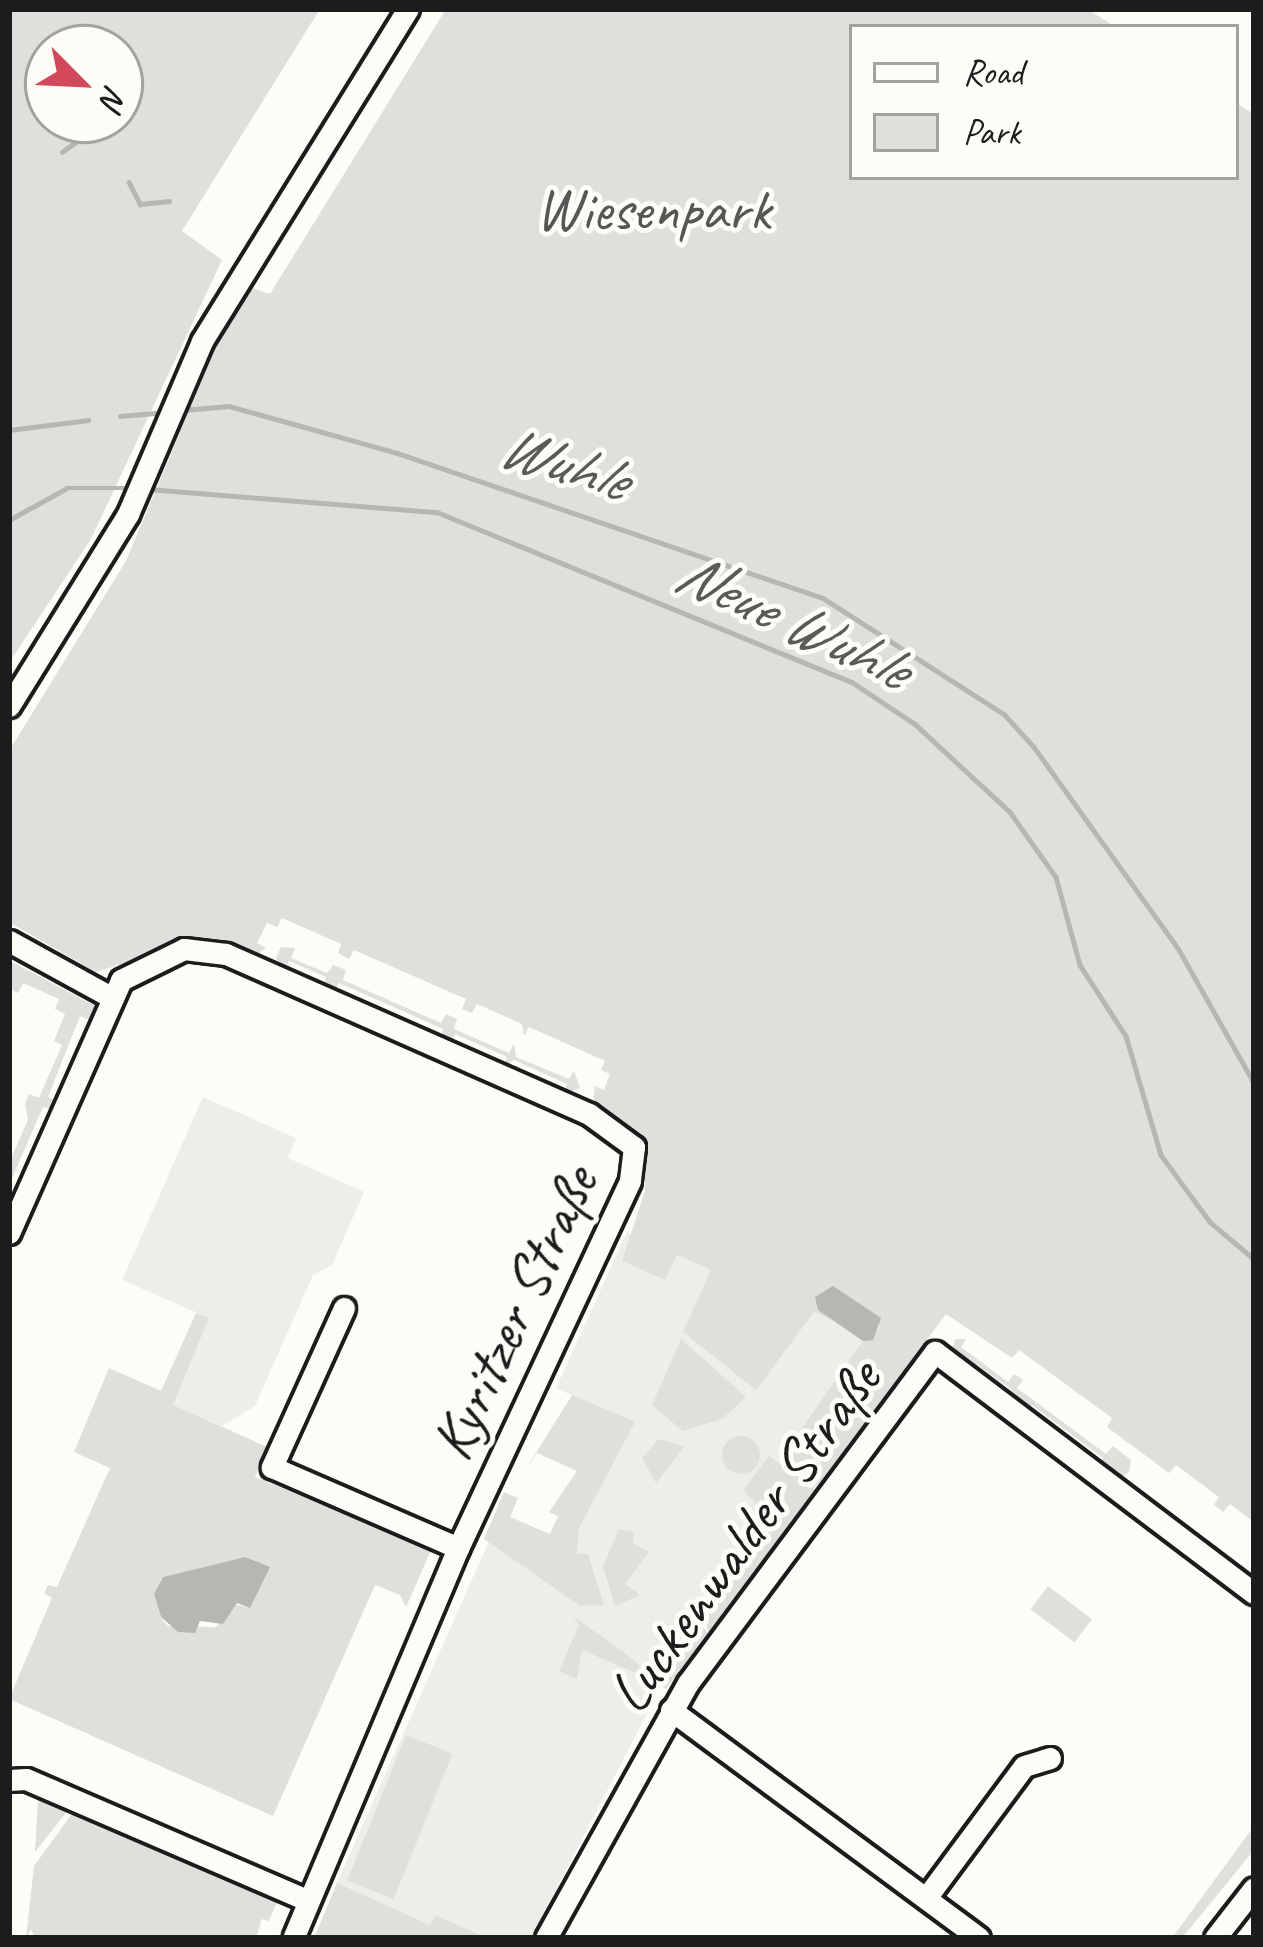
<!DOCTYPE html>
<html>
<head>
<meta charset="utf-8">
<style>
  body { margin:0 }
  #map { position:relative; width:1263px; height:1947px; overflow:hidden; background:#fdfcf7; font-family:Caveat,sans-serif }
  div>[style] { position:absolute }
  .built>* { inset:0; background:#eeede9 }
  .green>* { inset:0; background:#e0dfdb; transform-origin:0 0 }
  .round { border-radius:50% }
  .water>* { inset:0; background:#b7b6b2 }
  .stream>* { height:4.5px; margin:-2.25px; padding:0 2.25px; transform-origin:2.25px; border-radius:2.25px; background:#b7b6b2 }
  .roads { filter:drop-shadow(3px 0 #1c1c1c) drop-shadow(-3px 0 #1c1c1c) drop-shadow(0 3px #1c1c1c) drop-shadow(0 -3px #1c1c1c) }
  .minor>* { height:21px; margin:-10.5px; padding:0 10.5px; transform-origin:10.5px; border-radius:10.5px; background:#fdfcf7 }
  span { translate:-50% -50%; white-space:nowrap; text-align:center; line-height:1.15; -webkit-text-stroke:10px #fdfcf7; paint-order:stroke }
  .park-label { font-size:60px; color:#575655 }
  .street-label { font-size:60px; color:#1c1c1c }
  .water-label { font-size:63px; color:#5a5a58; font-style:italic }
  .frame { position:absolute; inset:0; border:12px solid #1c1c1c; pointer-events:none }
  .legend { position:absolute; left:849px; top:24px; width:390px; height:156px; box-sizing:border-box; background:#fdfcf7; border:3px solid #a3a29f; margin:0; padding:15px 21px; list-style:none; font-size:36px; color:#1c1c1c }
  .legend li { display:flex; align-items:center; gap:24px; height:60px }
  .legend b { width:60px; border:3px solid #a3a29f }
  .north { position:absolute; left:24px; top:24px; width:120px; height:120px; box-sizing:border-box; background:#fdfcf7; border:3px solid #a3a29f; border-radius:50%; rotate:114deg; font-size:33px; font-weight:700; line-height:48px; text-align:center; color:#1c1c1c }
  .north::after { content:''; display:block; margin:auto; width:42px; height:54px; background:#d1495b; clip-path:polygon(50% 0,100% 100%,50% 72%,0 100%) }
</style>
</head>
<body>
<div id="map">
  <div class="built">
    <div style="clip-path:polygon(203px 1097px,296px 1138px,288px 1158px,364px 1192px,332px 1265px,313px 1275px,255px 1406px,222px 1426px,172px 1405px,209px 1318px,122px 1280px)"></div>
    <div style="clip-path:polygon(627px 1232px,704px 1267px,938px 1324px,666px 1689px,658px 1683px,650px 1689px,654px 1700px,531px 1938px,487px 1938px,436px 1916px,430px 1926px,337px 1883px,494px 1530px,538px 1559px,622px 1418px,556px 1388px)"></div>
  </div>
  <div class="green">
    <div style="clip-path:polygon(evenodd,9px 9px,320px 9px,182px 231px,222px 260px,91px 539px,9px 663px,9px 9px,48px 48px,120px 48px,120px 120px,48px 120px,48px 48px)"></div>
    <div style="clip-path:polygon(446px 9px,1087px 9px,1116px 27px,852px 27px,852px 177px,1236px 177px,1236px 103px,1254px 114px,1254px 1522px,1230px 1504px,1223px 1512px,1214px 1505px,1219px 1497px,1176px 1465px,1169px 1473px,1107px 1427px,1112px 1418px,1019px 1350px,1012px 1358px,946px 1314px,818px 1485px,781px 1458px,863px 1341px,882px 1327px,818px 1310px,834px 1321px,814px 1312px,756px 1390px,683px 1332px,711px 1270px,677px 1255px,665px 1280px,622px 1261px,645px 1191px,645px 1162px,635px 1130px,593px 1104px,595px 1086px,604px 1090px,610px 1074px,601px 1070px,605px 1061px,529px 1027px,524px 1036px,522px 1024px,477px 1004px,472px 1013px,462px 1009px,466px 999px,354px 950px,349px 959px,338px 953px,341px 944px,282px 918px,277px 927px,267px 923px,257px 943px,266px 948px,254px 957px,201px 939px,96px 972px,9px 922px,9px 751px,126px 561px,215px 349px,252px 288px,270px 294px)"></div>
    <div style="clip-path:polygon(281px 947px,295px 948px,291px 958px,327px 973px,333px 965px,346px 970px,343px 980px,441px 1023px,446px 1014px,457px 1019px,454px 1029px,509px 1053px,514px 1044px,516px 1057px,569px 1079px,574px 1071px,580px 1088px,564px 1094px,567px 1084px,514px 1060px,503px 1067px,507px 1057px,455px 1034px,450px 1043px,440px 1039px,443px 1029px,339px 983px,334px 992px,323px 987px,326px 977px,289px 961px,284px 971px,276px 958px)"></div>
    <div style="clip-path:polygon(12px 962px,97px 1007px,92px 1021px,80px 1016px,48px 1097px,57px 1102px,53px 1110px,43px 1107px,9px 1185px,9px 1163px,28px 1120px,25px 1104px,29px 1094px,39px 1098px,62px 1045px,54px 1041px,65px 1014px,55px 1009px,59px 999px,23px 983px,18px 993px,9px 989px)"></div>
    <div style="clip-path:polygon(evenodd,196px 1313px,209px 1318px,173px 1405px,267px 1447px,255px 1477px,432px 1548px,406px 1607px,400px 1595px,375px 1585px,273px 1816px,9px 1699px,52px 1598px,44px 1593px,48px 1585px,57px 1587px,110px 1468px,74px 1452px,109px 1368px,161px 1391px,196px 1313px,245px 1557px,250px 1608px,234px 1604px,216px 1627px,168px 1626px,161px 1618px,154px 1594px,163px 1577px,245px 1557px)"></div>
    <div style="clip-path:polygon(681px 1339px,746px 1397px,722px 1419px,683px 1431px,652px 1405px)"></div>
    <div style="clip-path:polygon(955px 1339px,966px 1339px,961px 1347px,1008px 1382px,1014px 1374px,1023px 1380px,1017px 1388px,1106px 1454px,1113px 1446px,1131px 1460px,1129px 1472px,1117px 1480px,1098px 1466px,1103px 1458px,1032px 1405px,1025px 1412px,1007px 1399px,1012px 1390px,958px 1351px,952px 1357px)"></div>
    <div style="clip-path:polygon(572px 1395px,635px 1422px,579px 1528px,577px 1554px,588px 1554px,604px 1605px,580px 1606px,484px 1539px,504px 1492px,518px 1498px,510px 1517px,550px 1534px,558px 1516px,549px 1512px,577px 1471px,537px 1453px,526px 1469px)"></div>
    <div class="round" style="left:722px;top:1436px;width:38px;height:38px"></div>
    <div style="clip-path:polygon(659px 1439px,684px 1447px,656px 1483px,642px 1458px)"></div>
    <div style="clip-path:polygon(769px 1456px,815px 1490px,666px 1689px,655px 1679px,662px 1654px,775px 1523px,743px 1490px)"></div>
    <div style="clip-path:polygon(619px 1529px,634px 1532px,633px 1543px,649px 1552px,625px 1584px,640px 1595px,615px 1606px,603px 1567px)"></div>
    <div style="left:1048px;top:1586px;width:55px;height:29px;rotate:37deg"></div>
    <div style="clip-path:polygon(573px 1616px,625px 1653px,640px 1666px,636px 1673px,582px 1650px,577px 1679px,559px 1671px,579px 1625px)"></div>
    <div style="left:406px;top:1735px;width:50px;height:157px;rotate:22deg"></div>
    <div style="clip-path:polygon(45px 1799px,69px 1809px,35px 1852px,38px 1800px)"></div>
    <div style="clip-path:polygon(74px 1811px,280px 1895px,269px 1921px,262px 1919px,256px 1938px,36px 1938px,31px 1930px,26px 1938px,34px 1866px)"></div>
    <div style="clip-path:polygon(1254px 1826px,1254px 1850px,1182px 1938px,1172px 1938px)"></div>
    <div style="clip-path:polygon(337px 1883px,430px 1925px,435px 1915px,487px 1938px,314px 1938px)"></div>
  </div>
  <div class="water">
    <div style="clip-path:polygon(833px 1286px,881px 1318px,873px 1340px,863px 1341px,818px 1310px,815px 1297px)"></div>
    <div style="clip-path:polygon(245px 1557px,270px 1567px,250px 1608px,237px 1603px,223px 1624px,200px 1621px,195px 1633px,178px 1632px,161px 1617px,154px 1594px,163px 1577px)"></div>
  </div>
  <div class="stream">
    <div style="left:62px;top:152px;width:26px;rotate:-36deg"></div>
    <div style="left:129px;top:182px;width:25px;rotate:63deg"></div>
    <div style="left:140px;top:204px;width:29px;rotate:-6deg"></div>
    <div style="left:183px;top:410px;width:46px;rotate:-5deg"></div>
    <div style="left:229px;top:406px;width:174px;rotate:15.6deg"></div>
    <div style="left:397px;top:453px;width:450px;rotate:18.8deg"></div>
    <div style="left:823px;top:598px;width:216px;rotate:32.7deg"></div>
    <div style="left:1005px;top:715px;width:43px;rotate:47.8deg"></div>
    <div style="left:1034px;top:747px;width:247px;rotate:54.4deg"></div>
    <div style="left:1178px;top:948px;width:155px;rotate:60.6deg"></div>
    <div style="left:120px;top:416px;width:46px;rotate:-5deg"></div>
    <div style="left:9px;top:430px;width:80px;rotate:-7.2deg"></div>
    <div style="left:148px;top:489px;width:290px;rotate:4.6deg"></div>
    <div style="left:437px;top:512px;width:448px;rotate:22.3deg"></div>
    <div style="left:852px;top:682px;width:76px;rotate:33.7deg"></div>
    <div style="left:915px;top:724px;width:129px;rotate:42.8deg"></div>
    <div style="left:1010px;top:812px;width:80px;rotate:54.7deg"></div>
    <div style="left:1056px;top:877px;width:91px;rotate:74.7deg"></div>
    <div style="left:1080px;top:965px;width:85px;rotate:57.1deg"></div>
    <div style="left:1126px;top:1036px;width:124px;rotate:73.6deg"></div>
    <div style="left:1161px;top:1155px;width:83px;rotate:53.8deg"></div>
    <div style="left:1210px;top:1222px;width:57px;rotate:40.1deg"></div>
    <div style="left:9px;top:520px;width:66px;rotate:-28.9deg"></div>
    <div style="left:67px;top:488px;width:64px"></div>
  </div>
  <div class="roads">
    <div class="minor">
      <div style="left:9px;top:706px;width:226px;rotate:-58.2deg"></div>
      <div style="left:128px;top:514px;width:188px;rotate:-66.8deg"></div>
      <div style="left:202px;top:341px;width:391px;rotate:-58.2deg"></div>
      <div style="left:9px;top:941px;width:116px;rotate:28.8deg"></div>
      <div style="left:9px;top:1233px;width:277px;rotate:-66.1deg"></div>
      <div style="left:121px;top:980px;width:70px;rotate:-26.2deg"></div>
      <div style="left:184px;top:949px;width:42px;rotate:6.8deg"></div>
      <div style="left:226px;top:954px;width:397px;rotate:23.8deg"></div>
      <div style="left:589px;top:1114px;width:56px;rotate:36.3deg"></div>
      <div style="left:634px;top:1147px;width:34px;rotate:97deg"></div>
      <div style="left:630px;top:1181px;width:405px;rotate:115.1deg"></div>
      <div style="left:458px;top:1548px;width:423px;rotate:112.9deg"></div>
      <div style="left:344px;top:1308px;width:175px;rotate:114.4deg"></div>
      <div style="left:272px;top:1467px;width:203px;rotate:23.5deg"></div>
      <div style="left:671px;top:1710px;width:383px;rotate:36.5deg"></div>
      <div style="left:9px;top:1780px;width:17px;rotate:-3deg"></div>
      <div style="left:26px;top:1779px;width:306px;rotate:23.3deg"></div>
      <div style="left:926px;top:1898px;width:164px;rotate:-53.4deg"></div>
      <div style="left:1024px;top:1766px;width:27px;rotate:-17deg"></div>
      <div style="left:546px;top:1938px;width:292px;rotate:-60.9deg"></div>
      <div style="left:688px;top:1683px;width:413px;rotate:-53.3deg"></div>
      <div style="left:935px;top:1352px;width:400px;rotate:37.1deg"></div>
      <div style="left:1215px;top:1938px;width:63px;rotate:-52deg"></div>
    </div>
  </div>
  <div class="park-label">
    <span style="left:653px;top:209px">Wiesenpark</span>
  </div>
  <div class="street-label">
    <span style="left:514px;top:1313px;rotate:-65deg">Kyritzer Straße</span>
    <span style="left:744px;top:1536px;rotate:-54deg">Luckenwalder Straße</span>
  </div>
  <div class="water-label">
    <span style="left:563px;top:463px;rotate:17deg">Wuhle</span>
    <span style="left:792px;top:620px;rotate:25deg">Neue Wuhle</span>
  </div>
  <div class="frame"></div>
  <ul class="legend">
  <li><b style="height:15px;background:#fdfcf7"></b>Road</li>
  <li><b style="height:33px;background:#e0dfdb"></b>Park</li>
  </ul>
  <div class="north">N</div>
</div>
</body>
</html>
